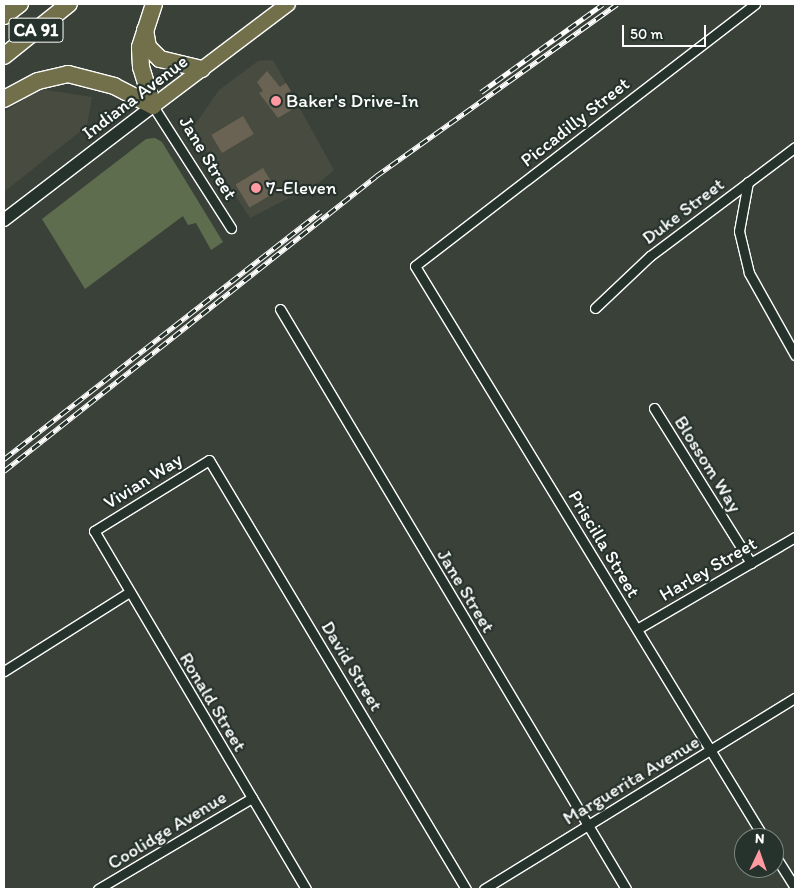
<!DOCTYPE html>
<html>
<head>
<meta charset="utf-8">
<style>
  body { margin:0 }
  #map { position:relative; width:799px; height:893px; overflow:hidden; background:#3a4138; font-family:Itim,sans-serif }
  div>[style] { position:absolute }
  .built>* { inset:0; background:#484b40 }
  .green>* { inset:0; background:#5f6d4f }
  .building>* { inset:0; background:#6a6353; transform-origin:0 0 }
  .roads { filter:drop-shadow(1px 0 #fff) drop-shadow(-1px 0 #fff) drop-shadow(0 1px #fff) drop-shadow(0 -1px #fff) }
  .minor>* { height:9px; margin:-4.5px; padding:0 4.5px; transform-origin:4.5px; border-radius:4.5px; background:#26332d }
  .secondary>* { height:12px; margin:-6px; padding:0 6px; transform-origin:6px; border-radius:6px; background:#26332d }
  .primary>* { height:14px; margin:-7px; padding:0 7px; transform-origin:7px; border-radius:7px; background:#71704a }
  .motorway>* { height:16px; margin:-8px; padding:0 8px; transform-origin:8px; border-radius:8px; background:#71704a }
  .rail>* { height:5px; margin-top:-2.5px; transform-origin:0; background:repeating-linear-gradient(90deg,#26332d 0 9px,#fff 0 18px); box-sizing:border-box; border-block:1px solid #fff }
  .dots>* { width:14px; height:14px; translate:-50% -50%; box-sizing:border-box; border:2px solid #26332d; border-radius:50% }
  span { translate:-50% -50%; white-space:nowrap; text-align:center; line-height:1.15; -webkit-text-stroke:4.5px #26332d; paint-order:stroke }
  .shield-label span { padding:1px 4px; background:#26332d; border:1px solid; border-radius:4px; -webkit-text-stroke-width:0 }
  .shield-label { font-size:18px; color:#fff; font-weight:700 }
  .street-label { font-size:19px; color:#fff }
  .poi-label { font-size:19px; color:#fff }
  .left { translate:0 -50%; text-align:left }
  .frame { position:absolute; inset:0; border:5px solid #fff; pointer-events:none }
  .north { position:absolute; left:734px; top:828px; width:50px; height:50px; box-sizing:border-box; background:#26332d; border:1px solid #7d8581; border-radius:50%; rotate:3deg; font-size:14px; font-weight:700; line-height:20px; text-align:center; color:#fff }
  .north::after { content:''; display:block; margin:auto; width:18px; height:22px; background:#ff9aa2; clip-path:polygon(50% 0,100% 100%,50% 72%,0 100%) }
  .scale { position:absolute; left:622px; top:25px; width:84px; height:22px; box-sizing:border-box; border:2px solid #fff; border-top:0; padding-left:6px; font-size:15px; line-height:18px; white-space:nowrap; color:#fff; -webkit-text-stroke:4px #26332d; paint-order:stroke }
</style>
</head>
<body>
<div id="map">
  <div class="built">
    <div style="clip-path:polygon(273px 60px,334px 170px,320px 182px,250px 218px,192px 129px,219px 90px,258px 61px)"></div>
    <div style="clip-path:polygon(40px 89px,92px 97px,87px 126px,4px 192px,4px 112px)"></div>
  </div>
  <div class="green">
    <div style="clip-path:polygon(155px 138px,162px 142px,223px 242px,211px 250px,196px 223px,188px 225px,183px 216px,85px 289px,42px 219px,146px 139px)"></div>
  </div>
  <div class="building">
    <div style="clip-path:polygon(267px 71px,280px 87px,286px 83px,291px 91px,285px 94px,293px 109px,278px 118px,259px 93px,263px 91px,257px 82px)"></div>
    <div style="left:243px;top:116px;width:21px;height:37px;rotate:59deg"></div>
    <div style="left:263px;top:168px;width:27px;height:32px;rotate:59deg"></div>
  </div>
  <div class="roads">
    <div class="minor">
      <div style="left:755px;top:4px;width:429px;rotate:142.4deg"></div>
      <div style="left:415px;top:266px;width:670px;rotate:58.61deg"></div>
      <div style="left:153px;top:106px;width:145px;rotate:57.4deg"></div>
      <div style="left:748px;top:182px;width:50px;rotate:100.4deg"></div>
      <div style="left:739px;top:231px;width:43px;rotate:76.6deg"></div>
      <div style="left:749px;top:273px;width:94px;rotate:60.7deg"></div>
      <div style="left:595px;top:308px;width:76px;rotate:-43.4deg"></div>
      <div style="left:650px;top:256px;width:181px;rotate:-36.9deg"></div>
      <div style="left:280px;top:309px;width:675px;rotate:59.18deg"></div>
      <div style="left:654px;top:408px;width:183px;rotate:58deg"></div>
      <div style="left:637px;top:629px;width:183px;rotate:-30.2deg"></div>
      <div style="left:4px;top:671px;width:146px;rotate:-32.2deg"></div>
      <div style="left:774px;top:854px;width:40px;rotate:58deg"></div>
      <div style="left:98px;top:889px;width:179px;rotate:-30.6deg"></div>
      <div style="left:306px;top:889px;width:416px;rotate:-120.6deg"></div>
      <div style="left:94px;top:531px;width:135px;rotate:-31.7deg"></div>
      <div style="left:209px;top:460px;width:500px;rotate:59.08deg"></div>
      <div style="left:484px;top:889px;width:365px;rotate:-31.6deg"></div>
    </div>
    <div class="secondary">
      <div style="left:4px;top:220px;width:188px;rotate:-37.4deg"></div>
    </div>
    <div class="primary">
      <div style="left:153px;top:106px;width:169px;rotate:-37.1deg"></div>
    </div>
    <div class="motorway">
      <div style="left:4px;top:16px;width:20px;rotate:-37deg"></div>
      <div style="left:145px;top:30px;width:17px;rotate:80deg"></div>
      <div style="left:148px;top:47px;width:17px;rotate:45deg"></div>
      <div style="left:160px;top:59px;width:43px;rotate:13.4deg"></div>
      <div style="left:4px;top:56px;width:83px;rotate:-38.7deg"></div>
      <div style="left:4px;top:99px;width:38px;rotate:-28deg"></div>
      <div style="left:38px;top:81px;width:31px;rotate:-13deg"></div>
      <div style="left:68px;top:74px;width:48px;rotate:14.6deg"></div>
      <div style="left:114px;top:86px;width:44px;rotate:27.1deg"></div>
      <div style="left:153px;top:106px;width:41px;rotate:-107.1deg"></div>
      <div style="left:141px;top:67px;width:20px;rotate:-93deg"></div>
      <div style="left:140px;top:47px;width:45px;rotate:-72deg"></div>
    </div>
  </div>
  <div class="rail">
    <div style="left:481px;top:92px;width:150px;rotate:-35.8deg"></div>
    <div style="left:4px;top:459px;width:402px;rotate:-38deg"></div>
    <div style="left:4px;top:471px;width:475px;rotate:-38.4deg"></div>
    <div style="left:376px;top:176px;width:296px;rotate:-35.5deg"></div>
  </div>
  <div class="dots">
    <div style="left:276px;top:101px;background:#ff9aa2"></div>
    <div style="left:256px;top:188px;background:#ff9aa2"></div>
  </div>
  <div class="shield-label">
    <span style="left:36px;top:30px">CA 91</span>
  </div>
  <div class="street-label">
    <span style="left:135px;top:97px;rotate:-37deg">Indiana Avenue</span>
    <span style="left:575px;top:122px;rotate:-38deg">Piccadilly Street</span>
    <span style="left:208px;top:158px;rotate:59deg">Jane Street</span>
    <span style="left:683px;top:211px;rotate:-37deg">Duke Street</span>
    <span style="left:708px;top:464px;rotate:58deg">Blossom Way</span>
    <span style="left:143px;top:481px;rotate:-32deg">Vivian Way</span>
    <span style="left:604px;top:544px;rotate:59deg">Priscilla Street</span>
    <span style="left:708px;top:569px;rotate:-30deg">Harley Street</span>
    <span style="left:466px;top:591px;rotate:59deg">Jane Street</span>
    <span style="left:352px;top:666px;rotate:59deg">David Street</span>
    <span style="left:213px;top:702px;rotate:59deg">Ronald Street</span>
    <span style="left:631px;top:780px;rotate:-31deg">Marguerita Avenue</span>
    <span style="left:167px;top:830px;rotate:-31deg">Coolidge Avenue</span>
  </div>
  <div class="poi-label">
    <span class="left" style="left:286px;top:101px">Baker's Drive-In</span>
    <span class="left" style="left:266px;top:188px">7-Eleven</span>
  </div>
  <div class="frame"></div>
  <div class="north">N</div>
  <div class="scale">50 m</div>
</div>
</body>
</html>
